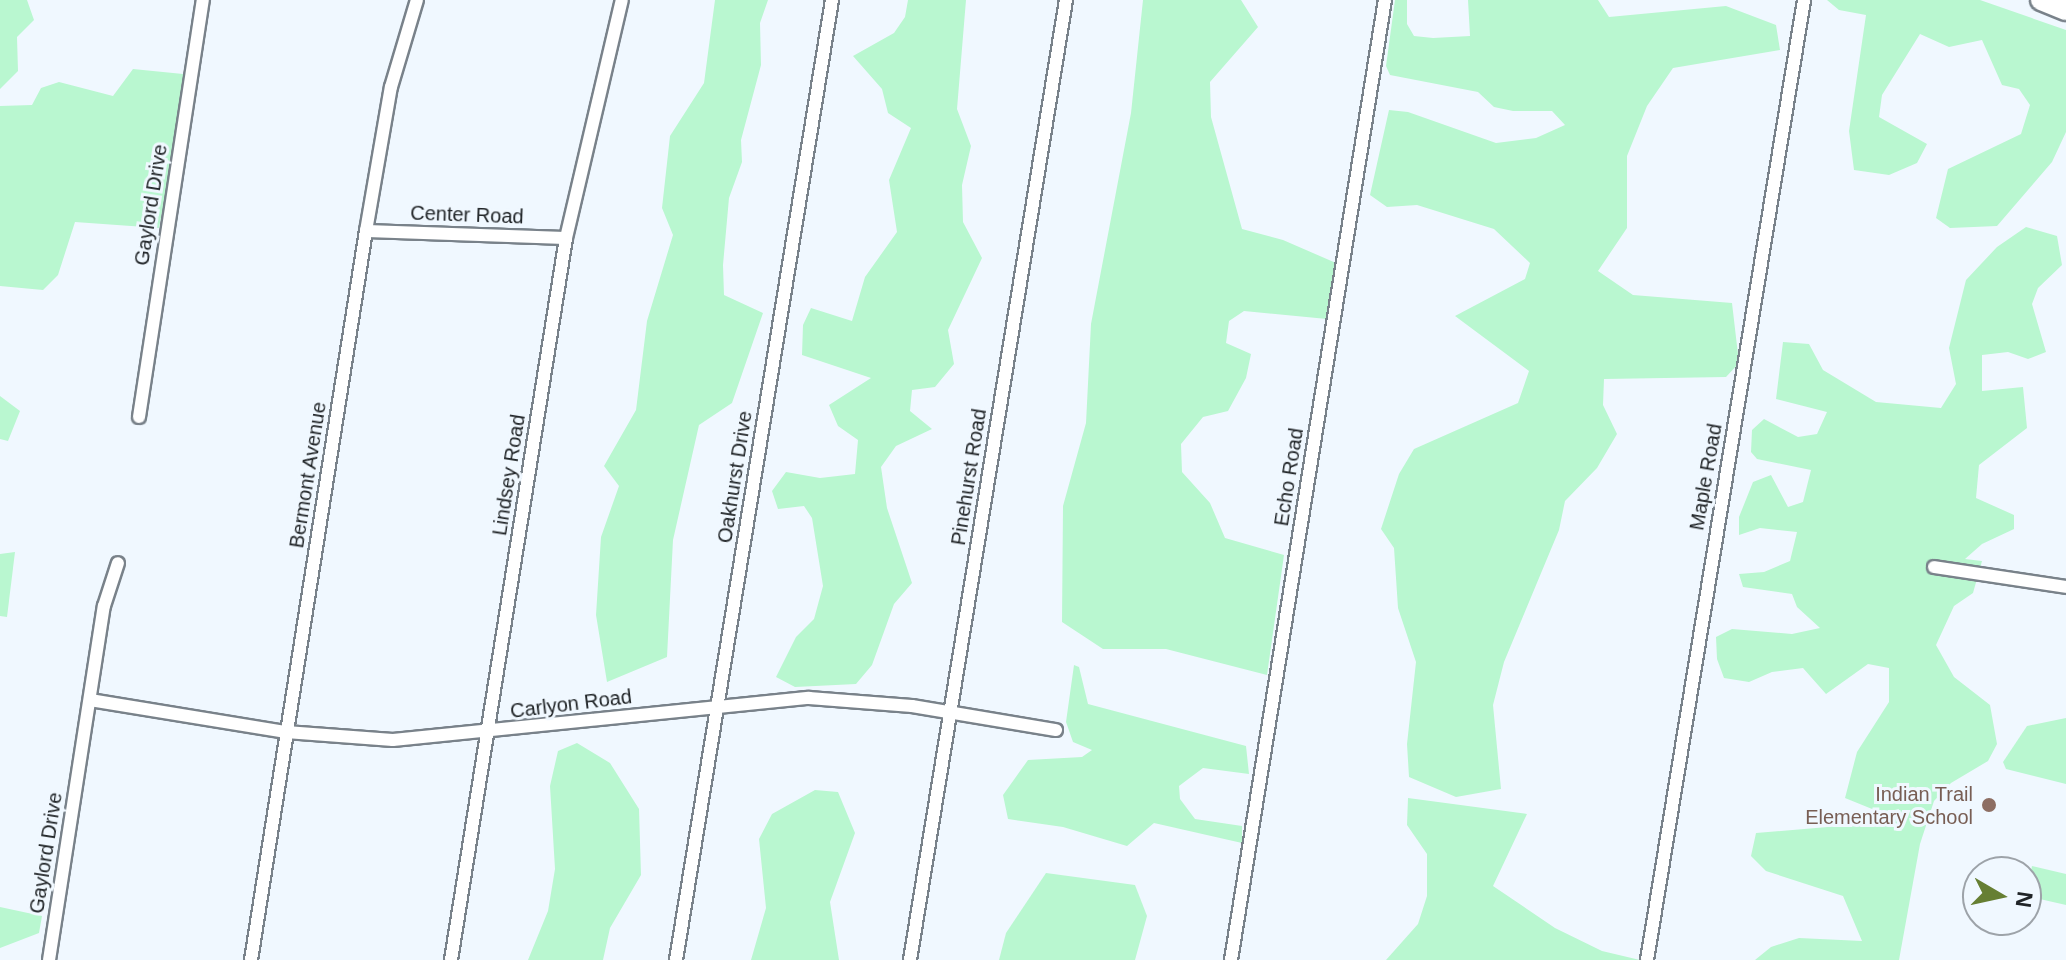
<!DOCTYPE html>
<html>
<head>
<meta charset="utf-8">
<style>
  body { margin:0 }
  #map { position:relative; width:2066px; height:960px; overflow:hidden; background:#f0f8ff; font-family:Arial,sans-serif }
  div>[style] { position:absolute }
  .green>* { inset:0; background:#b9f7d0 }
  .roads { filter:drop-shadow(2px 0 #79828a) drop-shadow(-2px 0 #79828a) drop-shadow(0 2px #79828a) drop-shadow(0 -2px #79828a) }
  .minor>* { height:12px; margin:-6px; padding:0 6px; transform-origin:6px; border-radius:6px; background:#fff }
  .primary>* { height:20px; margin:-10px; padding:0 10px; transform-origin:10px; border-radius:10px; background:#fff }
  .dots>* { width:22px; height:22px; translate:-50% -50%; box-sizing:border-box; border:4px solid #f0f8ff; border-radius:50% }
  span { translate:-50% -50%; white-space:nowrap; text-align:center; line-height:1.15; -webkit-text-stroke:6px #f0f8ff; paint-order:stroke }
  .street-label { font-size:20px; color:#202427 }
  .education-label { font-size:20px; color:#785e54 }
  .right { translate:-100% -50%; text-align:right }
  .north { position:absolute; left:1962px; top:856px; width:80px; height:80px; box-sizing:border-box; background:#f0f8ff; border:2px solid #9da3a9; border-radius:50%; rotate:99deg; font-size:22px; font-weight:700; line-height:32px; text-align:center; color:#202427 }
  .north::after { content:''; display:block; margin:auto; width:28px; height:36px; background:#667f33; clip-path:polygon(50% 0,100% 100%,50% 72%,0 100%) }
</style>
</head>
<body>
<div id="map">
  <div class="green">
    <div style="clip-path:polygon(0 0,27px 0,34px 20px,17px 37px,18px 71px,0 89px)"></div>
    <div style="clip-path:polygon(715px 0,768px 0,760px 23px,761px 65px,741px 140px,742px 162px,729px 198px,723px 265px,724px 295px,763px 313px,732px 403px,699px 425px,673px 540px,667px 657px,607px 682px,596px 615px,601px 537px,619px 486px,604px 466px,636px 410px,647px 321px,673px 235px,662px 208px,670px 136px,704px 83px)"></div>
    <div style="clip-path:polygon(908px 0,966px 0,957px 109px,971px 146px,962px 185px,963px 222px,982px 258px,948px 330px,954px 364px,935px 387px,912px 390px,910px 411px,932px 429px,896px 446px,881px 467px,887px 508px,912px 583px,894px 604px,872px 665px,856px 684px,795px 687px,776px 677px,796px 637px,814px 619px,823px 586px,812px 518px,804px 506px,778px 509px,772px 491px,786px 472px,820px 478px,855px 474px,858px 440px,838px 426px,829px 405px,871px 378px,802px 355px,803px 325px,811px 308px,852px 321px,865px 277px,897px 232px,889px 180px,911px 128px,888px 113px,882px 89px,853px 56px,894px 33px,905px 17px)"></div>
    <div style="clip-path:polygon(1143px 0,1241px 0,1258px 27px,1210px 82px,1211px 117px,1242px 229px,1283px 240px,1336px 263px,1327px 319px,1244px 311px,1229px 321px,1226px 343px,1251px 354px,1246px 378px,1228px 411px,1203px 417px,1181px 444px,1182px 472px,1210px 503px,1225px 538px,1284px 555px,1267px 675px,1166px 649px,1103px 649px,1062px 622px,1063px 506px,1086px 423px,1091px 324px,1131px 113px)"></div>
    <div style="clip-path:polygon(1395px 0,1407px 0,1407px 24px,1414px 36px,1433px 38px,1470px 36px,1468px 0,1598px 0,1609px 17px,1726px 6px,1776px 25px,1780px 50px,1673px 68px,1647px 106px,1627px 156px,1627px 228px,1598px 271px,1633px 295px,1732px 303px,1739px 363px,1726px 377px,1604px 379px,1603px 405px,1617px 434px,1597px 468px,1565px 501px,1559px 530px,1504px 662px,1493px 705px,1501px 789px,1456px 797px,1409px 777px,1407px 744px,1416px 662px,1398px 608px,1394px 548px,1381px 529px,1399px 474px,1414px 449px,1518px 403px,1529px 371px,1455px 316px,1525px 279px,1530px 263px,1494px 229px,1417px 205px,1387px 207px,1370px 195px,1389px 110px,1408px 112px,1496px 143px,1536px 138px,1565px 125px,1552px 111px,1513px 111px,1494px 107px,1478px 92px,1390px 75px,1386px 66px)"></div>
    <div style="clip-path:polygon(1827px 0,1980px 0,2066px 30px,2066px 132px,2052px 162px,1997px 226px,1950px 228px,1936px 218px,1948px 169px,2021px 134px,2030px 105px,2019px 89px,2002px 85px,1982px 40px,1949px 47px,1920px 34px,1882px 95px,1879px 117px,1927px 144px,1917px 163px,1889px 175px,1854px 170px,1849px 131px,1866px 15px,1839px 10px)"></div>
    <div style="clip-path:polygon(133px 69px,183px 74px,185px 92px,159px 228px,75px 222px,58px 275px,43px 290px,0 286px,0 106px,32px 105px,41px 88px,59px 82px,113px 96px)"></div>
    <div style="clip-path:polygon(2026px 227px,2057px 236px,2062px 265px,2038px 288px,2032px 304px,2046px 352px,2028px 359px,2008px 352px,1982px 355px,1982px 391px,2023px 387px,2027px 428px,1979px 465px,1976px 498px,2014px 515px,2014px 529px,1982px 544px,1965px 559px,1982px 561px,1973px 593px,1954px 606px,1936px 645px,1954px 677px,1990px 705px,1997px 744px,1988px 761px,1951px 783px,1934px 801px,1920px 844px,1899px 960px,1755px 960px,1771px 947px,1799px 938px,1862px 941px,1843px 896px,1766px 871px,1751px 856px,1756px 833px,1874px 823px,1877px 811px,1845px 798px,1857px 752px,1889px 702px,1889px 668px,1868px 664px,1826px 694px,1803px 668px,1772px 672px,1749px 682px,1724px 678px,1717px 659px,1716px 637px,1732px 629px,1792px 634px,1820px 628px,1797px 607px,1792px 594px,1743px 587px,1739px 574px,1764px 572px,1790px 561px,1797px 532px,1760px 528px,1739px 535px,1739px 517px,1753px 482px,1771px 475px,1788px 507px,1803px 502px,1811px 470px,1757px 459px,1751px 452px,1752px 430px,1764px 419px,1798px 437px,1817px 434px,1827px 412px,1776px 399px,1783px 342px,1809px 344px,1823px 370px,1876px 402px,1941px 408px,1956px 384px,1949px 348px,1966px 280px,1997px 247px)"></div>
    <div style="clip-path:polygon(0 396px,20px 411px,8px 441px,0 439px)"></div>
    <div style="clip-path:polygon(15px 552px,7px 617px,0 616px,0 554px)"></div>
    <div style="clip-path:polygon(1074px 665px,1079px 667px,1088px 704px,1246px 746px,1249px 774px,1203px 768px,1179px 786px,1180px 799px,1195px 819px,1242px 826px,1242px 843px,1154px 823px,1127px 846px,1063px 827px,1008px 819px,1003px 795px,1028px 760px,1082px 757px,1092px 750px,1073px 742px,1066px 722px)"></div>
    <div style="clip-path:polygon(2066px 718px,2066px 784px,2006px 769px,2003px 762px,2027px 726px)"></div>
    <div style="clip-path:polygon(577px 743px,610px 763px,639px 809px,641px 875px,610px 928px,603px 960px,528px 960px,548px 911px,555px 869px,550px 786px,558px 751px)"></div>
    <div style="clip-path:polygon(815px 790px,838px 792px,855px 833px,830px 902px,839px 960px,751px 960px,766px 908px,759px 839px,772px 814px)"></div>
    <div style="clip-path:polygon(1408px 798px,1527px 814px,1493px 886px,1555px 928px,1602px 951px,1640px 960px,1386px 960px,1418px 924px,1427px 896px,1427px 854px,1407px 825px)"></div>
    <div style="clip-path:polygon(2032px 866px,2066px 874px,2066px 905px,2026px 896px)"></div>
    <div style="clip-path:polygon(1046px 873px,1135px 885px,1147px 916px,1135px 960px,999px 960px,1006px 933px)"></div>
    <div style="clip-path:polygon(0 907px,42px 916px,39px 933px,0 948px)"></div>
  </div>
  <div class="roads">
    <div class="minor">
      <div style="left:366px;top:231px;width:200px;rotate:2deg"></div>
      <div style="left:139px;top:417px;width:422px;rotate:-81.3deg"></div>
      <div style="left:1934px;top:567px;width:134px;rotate:8.6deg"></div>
      <div style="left:90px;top:700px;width:199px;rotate:9.3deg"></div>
      <div style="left:286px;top:732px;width:107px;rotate:4.3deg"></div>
      <div style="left:393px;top:740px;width:418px;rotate:-5.8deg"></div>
      <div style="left:809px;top:698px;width:103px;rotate:4.4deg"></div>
      <div style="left:912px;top:706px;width:146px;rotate:9.5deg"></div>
      <div style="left:49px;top:960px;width:358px;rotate:-81.2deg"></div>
      <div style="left:104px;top:606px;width:45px;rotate:-72deg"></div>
      <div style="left:251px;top:960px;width:738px;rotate:-81.04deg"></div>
      <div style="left:366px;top:231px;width:146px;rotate:-80.2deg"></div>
      <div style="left:391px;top:87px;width:91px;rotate:-73.4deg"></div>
      <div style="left:451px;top:960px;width:731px;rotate:-80.95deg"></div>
      <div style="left:566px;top:238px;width:244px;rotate:-76.8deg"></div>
      <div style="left:676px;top:960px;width:973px;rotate:-80.77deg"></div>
      <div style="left:910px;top:960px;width:973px;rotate:-80.77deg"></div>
      <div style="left:1231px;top:960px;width:972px;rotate:-80.89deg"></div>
      <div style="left:1647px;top:960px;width:973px;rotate:-80.71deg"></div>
    </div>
    <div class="primary">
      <div style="left:2041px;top:0;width:27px;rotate:22deg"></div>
    </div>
  </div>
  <div class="dots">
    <div style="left:1989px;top:805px;background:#8d6e63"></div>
  </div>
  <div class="street-label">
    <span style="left:151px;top:205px;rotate:-81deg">Gaylord Drive</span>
    <span style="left:467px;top:215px;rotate:2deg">Center Road</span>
    <span style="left:308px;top:475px;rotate:-81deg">Bermont Avenue</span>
    <span style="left:509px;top:475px;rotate:-81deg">Lindsey Road</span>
    <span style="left:735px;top:477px;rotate:-81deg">Oakhurst Drive</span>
    <span style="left:969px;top:477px;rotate:-81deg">Pinehurst Road</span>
    <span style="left:1289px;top:477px;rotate:-81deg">Echo Road</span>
    <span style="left:1706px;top:477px;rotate:-80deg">Maple Road</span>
    <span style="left:571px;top:704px;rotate:-7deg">Carlyon Road</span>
    <span style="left:46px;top:853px;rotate:-81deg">Gaylord Drive</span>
  </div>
  <div class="education-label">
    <span class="right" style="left:1973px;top:806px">Indian Trail<br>Elementary School</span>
  </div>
  <div class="north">N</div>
</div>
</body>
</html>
